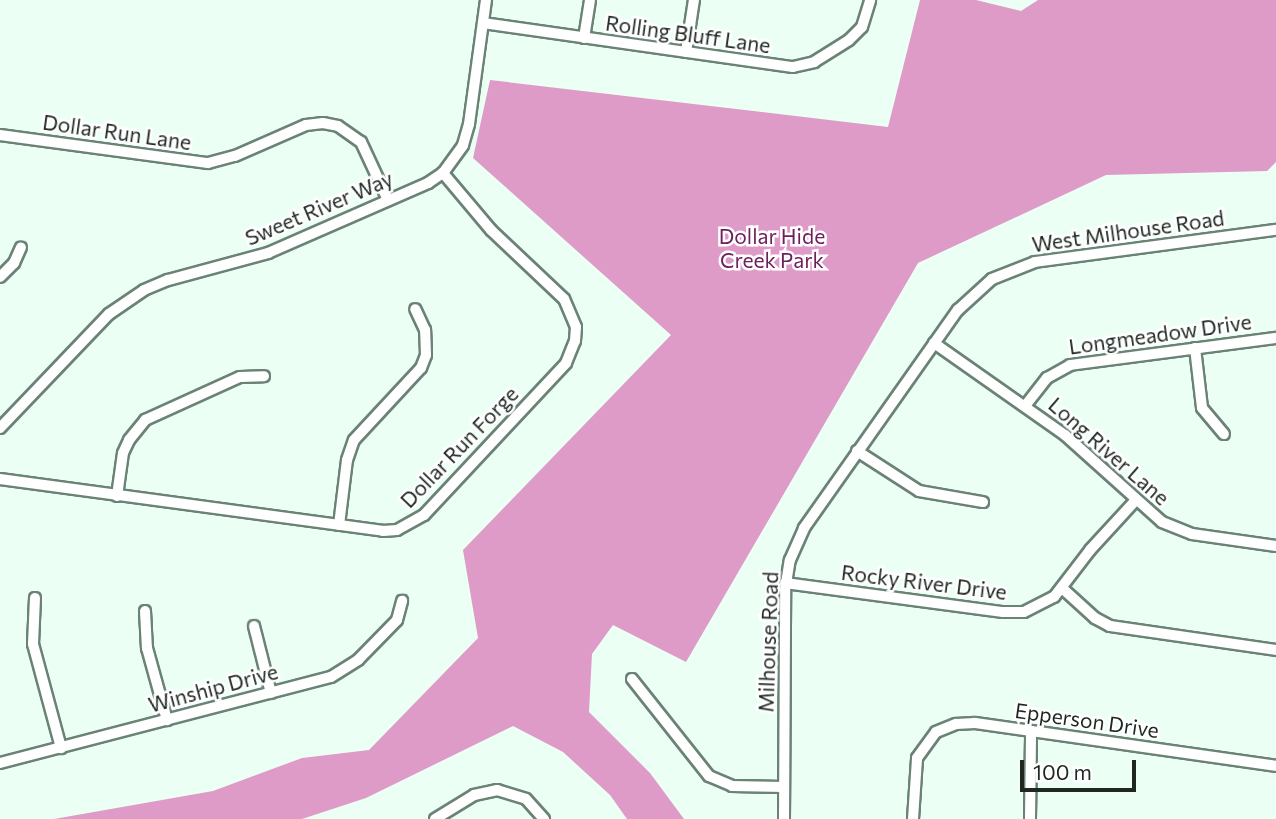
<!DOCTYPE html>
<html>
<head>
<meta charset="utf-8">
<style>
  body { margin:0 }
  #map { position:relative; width:1276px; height:819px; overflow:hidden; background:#ebfff4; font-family:Commissioner,sans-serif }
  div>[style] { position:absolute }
  .forest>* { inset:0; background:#df9bc8 }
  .roads { filter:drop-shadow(2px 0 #6b8276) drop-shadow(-2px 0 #6b8276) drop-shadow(0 2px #6b8276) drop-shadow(0 -2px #6b8276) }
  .minor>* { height:10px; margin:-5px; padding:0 5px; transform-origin:5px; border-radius:5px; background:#fff }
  span { translate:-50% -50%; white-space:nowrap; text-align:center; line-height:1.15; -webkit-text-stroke:5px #fff; paint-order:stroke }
  .street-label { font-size:21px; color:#1e2722 }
  .park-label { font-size:21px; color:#6f205a }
  .scale { position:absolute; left:1020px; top:760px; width:116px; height:32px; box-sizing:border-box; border:4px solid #1e2722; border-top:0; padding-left:9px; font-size:21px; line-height:24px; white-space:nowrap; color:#1e2722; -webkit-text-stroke:5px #fff; paint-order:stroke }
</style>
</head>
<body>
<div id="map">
  <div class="forest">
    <div style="clip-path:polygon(920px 0,976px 0,1021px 11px,1038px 0,1276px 0,1276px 162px,1267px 171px,1106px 175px,918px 263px,686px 662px,613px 625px,592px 654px,589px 712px,650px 773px,684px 819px,627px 819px,610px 795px,563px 752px,513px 726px,366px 798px,302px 819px,54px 819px,213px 791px,302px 758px,369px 750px,478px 638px,463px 550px,671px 335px,473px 158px,490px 80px,888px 127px)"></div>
  </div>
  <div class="roads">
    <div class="minor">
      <div style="left:483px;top:23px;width:313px;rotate:8.1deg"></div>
      <div style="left:793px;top:67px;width:22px;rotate:-13deg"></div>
      <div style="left:814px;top:62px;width:41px;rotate:-32.2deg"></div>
      <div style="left:849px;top:40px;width:18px;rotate:-45deg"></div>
      <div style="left:862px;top:27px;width:28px;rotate:-73deg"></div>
      <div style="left:584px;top:38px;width:38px;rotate:-81deg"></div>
      <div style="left:686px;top:52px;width:53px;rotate:-81.3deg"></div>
      <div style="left:0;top:135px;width:210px;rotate:7.7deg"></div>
      <div style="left:208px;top:163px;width:28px;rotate:-15deg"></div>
      <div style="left:235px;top:156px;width:77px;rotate:-23.6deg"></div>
      <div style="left:306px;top:125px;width:17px;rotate:-7deg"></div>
      <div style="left:323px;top:123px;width:15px;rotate:11deg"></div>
      <div style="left:338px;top:126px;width:28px;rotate:35deg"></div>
      <div style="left:361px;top:142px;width:64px;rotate:65deg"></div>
      <div style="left:0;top:277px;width:20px;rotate:-45deg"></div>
      <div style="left:14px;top:263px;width:17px;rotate:-66deg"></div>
      <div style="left:934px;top:343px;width:160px;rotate:35.1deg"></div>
      <div style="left:1065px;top:435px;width:130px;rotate:41.9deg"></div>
      <div style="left:1162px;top:522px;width:32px;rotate:22deg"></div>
      <div style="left:1192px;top:534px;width:85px;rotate:8.1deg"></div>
      <div style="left:1195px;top:348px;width:60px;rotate:83.3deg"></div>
      <div style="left:1202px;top:408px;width:34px;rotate:50deg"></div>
      <div style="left:1025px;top:406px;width:36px;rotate:-52deg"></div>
      <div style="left:1047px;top:378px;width:26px;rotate:-29deg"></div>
      <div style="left:1070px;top:365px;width:208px;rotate:-7.5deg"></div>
      <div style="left:0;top:428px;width:158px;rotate:-46.3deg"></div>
      <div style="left:109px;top:314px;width:42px;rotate:-34.4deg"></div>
      <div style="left:144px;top:290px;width:26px;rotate:-23deg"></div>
      <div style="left:168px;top:280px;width:104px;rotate:-15.1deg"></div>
      <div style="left:268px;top:253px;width:175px;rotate:-23.6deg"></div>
      <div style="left:428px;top:183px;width:18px;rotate:-34deg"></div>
      <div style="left:443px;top:173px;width:34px;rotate:-54deg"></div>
      <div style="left:463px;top:145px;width:22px;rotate:-74deg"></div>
      <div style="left:469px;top:124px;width:125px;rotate:-82.2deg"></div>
      <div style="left:857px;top:451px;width:74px;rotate:32.8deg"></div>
      <div style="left:919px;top:491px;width:65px;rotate:9.8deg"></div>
      <div style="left:0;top:479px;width:387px;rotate:7.7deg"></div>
      <div style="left:383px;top:531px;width:14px;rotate:-4deg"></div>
      <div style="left:397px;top:530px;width:31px;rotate:-29deg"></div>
      <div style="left:424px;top:515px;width:208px;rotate:-46.9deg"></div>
      <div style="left:566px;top:363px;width:24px;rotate:-68deg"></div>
      <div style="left:575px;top:341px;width:14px;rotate:-86deg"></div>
      <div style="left:576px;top:327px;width:30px;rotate:-113deg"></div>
      <div style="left:564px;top:299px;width:100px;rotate:-136.6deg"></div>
      <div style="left:491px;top:230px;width:75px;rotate:-130.1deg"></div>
      <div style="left:117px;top:496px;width:43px;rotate:-82.1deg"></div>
      <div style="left:123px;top:453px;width:14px;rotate:-65deg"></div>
      <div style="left:129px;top:440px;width:26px;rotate:-51deg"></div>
      <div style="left:145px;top:420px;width:104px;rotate:-24.4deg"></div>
      <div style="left:240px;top:377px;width:24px;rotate:-2deg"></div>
      <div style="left:339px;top:525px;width:65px;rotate:-83deg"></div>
      <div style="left:347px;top:460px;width:21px;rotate:-71deg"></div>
      <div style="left:354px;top:440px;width:98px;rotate:-47.1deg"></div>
      <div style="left:421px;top:368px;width:14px;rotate:-69deg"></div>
      <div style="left:426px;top:355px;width:25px;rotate:-92deg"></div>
      <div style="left:425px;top:330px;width:23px;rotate:-115deg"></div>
      <div style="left:785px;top:583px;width:220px;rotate:7.6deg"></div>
      <div style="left:1003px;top:612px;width:21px"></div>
      <div style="left:1024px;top:612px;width:34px;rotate:-27deg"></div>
      <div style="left:1054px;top:597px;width:59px;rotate:-52.5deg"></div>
      <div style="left:1090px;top:550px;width:67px;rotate:-47.4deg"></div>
      <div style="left:1062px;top:588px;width:45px;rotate:42.3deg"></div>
      <div style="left:1095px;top:618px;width:17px;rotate:28deg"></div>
      <div style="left:1110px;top:626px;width:168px;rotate:8.2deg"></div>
      <div style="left:35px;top:598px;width:46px;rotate:92.5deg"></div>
      <div style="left:33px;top:644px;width:108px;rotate:74.9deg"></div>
      <div style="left:145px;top:611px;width:37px;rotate:87deg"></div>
      <div style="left:147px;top:648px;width:75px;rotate:74.5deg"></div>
      <div style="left:254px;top:626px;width:69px;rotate:75.8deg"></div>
      <div style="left:632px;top:679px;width:124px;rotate:51.6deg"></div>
      <div style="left:709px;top:776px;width:25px;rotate:23deg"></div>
      <div style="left:732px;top:786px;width:52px;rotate:1.1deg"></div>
      <div style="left:0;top:763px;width:342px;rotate:-14.6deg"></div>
      <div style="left:331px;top:677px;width:32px;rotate:-32deg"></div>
      <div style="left:358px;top:660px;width:56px;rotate:-45.7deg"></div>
      <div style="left:397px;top:620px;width:20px;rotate:-75deg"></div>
      <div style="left:435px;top:819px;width:46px;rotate:-31.6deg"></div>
      <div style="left:474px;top:795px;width:24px;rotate:-12deg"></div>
      <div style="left:497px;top:790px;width:30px;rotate:17deg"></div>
      <div style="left:526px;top:799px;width:27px;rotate:48deg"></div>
      <div style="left:784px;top:819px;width:229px;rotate:-89.7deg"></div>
      <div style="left:785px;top:590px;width:30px;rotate:-81deg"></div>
      <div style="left:790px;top:560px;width:35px;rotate:-66deg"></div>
      <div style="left:804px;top:528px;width:267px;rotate:-54.8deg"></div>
      <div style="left:958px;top:310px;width:46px;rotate:-42.4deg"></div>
      <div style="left:992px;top:279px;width:46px;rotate:-21.6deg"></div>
      <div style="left:1035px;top:262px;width:243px;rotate:-7.6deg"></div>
      <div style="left:913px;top:819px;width:61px;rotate:-86.2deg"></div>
      <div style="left:917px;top:758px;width:32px;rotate:-54deg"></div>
      <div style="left:936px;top:732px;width:22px;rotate:-22deg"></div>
      <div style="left:956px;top:724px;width:19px;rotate:-3deg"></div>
      <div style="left:975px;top:723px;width:304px;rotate:8.1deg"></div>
      <div style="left:1030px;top:819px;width:88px;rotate:-89.3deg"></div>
    </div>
  </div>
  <div class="street-label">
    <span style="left:688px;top:34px;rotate:8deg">Rolling Bluff Lane</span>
    <span style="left:117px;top:132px;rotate:8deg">Dollar Run Lane</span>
    <span style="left:319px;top:208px;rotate:-23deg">Sweet River Way</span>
    <span style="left:1128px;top:231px;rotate:-8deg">West Milhouse Road</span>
    <span style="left:1160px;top:334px;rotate:-8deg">Longmeadow Drive</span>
    <span style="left:459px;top:447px;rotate:-46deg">Dollar Run Forge</span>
    <span style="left:1109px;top:451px;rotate:41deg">Long River Lane</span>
    <span style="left:924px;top:582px;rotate:7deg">Rocky River Drive</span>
    <span style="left:768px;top:642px;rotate:-88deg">Milhouse Road</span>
    <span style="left:213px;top:688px;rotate:-15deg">Winship Drive</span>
    <span style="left:1087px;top:720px;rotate:8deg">Epperson Drive</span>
  </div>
  <div class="park-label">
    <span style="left:772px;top:248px">Dollar Hide<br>Creek Park</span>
  </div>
  <div class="scale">100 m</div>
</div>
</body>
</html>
